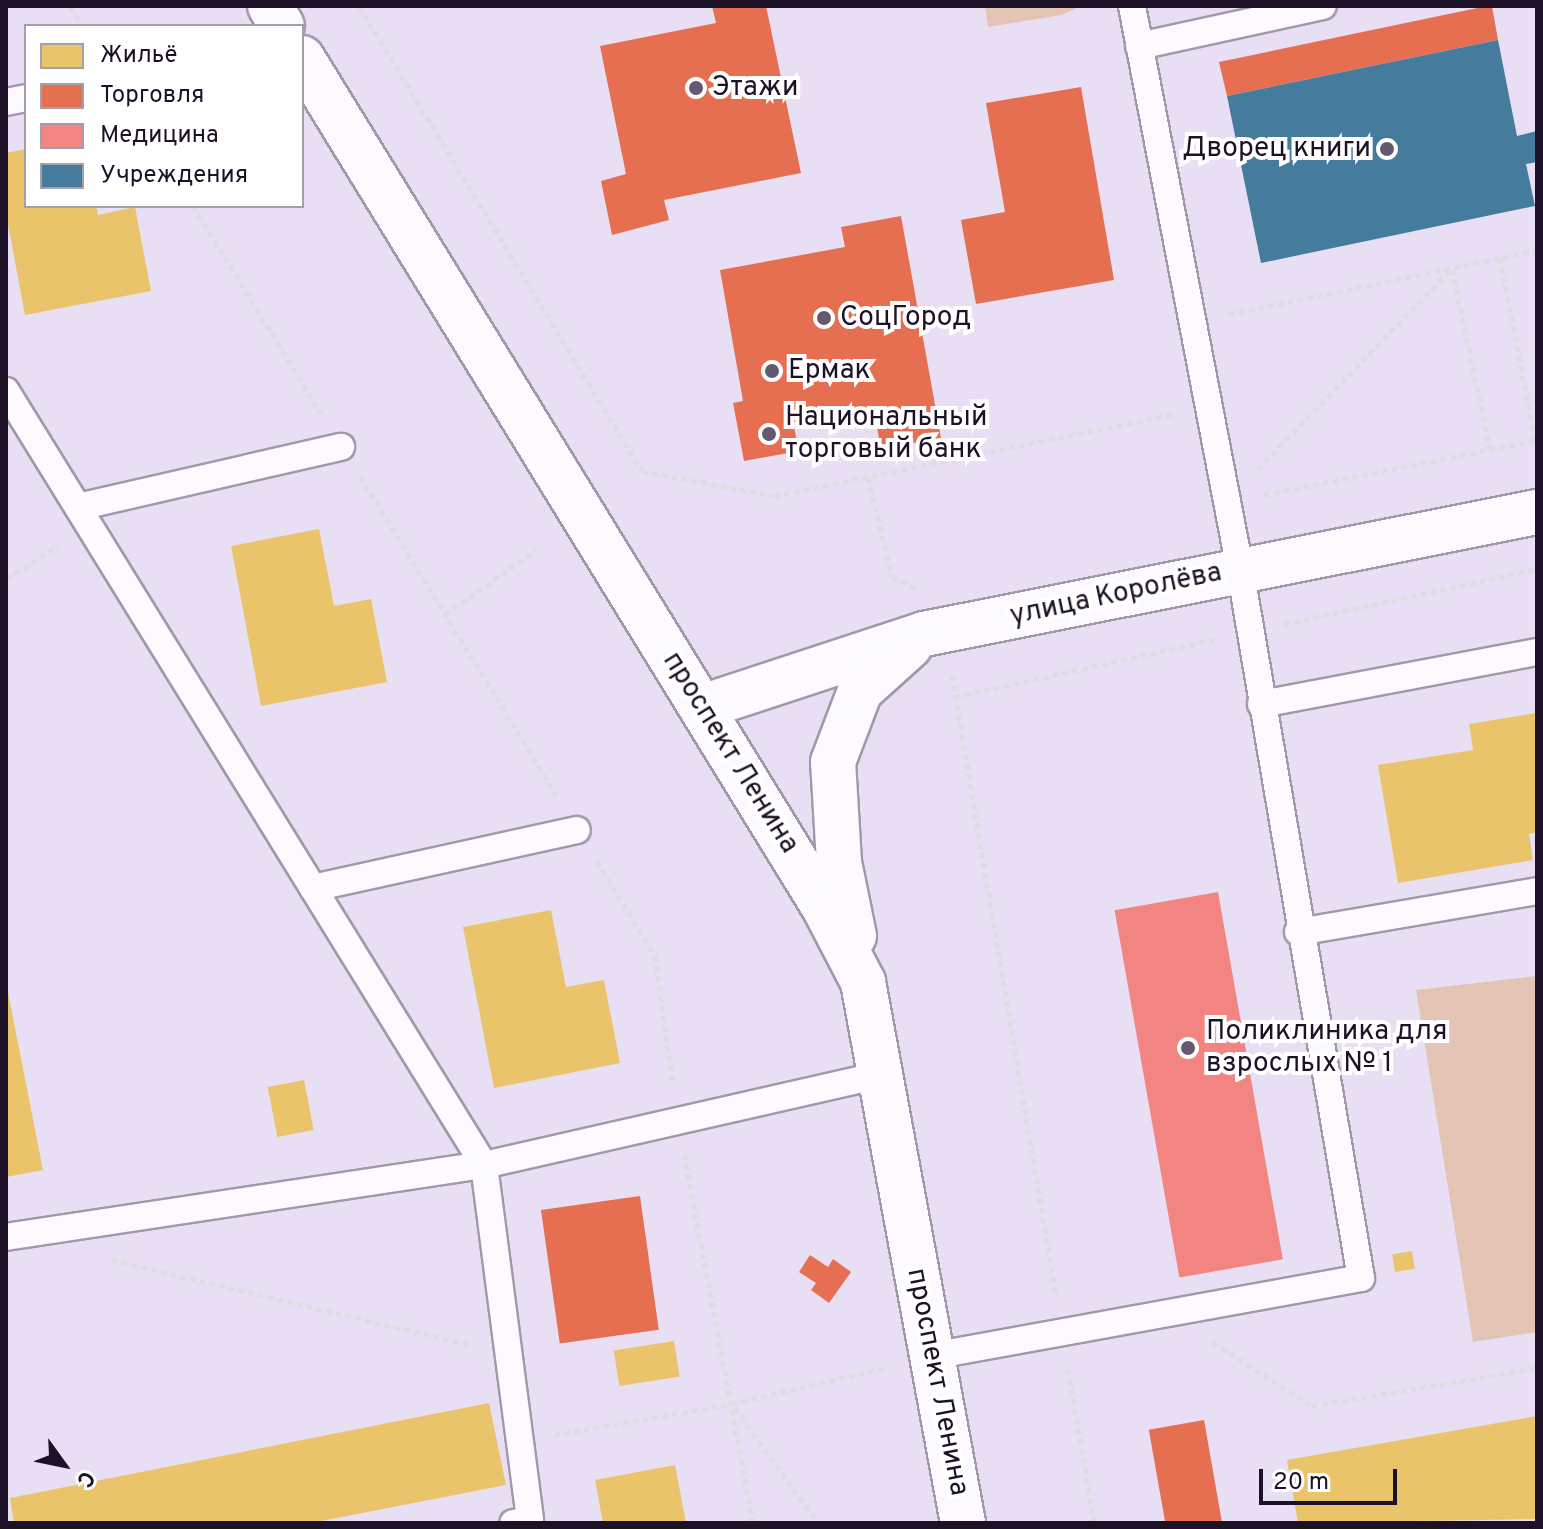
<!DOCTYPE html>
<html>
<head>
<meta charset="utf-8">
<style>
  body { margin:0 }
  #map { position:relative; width:1543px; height:1529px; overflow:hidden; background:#e9dff5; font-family:Overpass,sans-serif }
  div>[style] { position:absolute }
  .green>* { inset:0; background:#e4c5b5 }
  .homes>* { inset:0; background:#e9c46a; transform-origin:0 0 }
  .shops>* { inset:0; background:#e76f51; transform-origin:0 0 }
  .health>* { inset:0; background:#f28482; transform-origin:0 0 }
  .public>* { inset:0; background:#457b9d }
  .path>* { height:5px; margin-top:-2.5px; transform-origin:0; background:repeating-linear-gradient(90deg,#dfdce3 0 6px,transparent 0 10px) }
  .roads { filter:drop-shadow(2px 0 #a198ab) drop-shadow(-2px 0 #a198ab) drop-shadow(0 2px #a198ab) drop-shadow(0 -2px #a198ab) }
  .lane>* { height:26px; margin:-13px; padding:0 13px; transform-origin:13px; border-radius:13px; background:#fcfafe }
  .secondary>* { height:44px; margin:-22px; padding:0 22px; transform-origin:22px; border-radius:22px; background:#fcfafe }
  .dots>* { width:22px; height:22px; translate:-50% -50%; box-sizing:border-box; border:4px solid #fff; border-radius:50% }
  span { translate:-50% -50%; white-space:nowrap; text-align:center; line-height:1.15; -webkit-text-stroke:8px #fff; paint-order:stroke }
  .poi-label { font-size:28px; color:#1c1127 }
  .left { translate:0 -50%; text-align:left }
  .right { translate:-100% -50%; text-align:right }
  .street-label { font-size:28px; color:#1c1127 }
  .frame { position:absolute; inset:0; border:8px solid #1c1127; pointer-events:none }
  .legend { position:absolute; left:24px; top:24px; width:280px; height:184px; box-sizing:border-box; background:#fff; border:2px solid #a4a0a9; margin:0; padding:10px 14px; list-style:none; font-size:24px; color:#1c1127 }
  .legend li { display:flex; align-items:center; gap:16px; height:40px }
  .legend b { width:40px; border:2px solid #a4a0a9 }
  .north { position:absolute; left:24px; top:1425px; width:80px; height:80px; -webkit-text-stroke:6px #fff; paint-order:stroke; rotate:123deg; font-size:22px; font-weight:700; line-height:32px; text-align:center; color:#1c1127 }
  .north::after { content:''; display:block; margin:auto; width:28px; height:36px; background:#1c1127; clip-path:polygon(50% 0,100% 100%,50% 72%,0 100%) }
  .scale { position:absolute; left:1259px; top:1469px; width:138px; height:36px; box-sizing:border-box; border:4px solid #1c1127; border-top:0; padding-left:10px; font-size:24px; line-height:28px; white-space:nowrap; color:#1c1127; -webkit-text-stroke:6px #fff; paint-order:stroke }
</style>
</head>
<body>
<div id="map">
  <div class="green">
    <div style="clip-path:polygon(985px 6px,1081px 6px,1062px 15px,988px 27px)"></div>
    <div style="clip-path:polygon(1537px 976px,1537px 1332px,1473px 1342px,1416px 990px)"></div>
  </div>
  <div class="homes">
    <div style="clip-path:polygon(26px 149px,26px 206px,96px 206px,98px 215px,135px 207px,151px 291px,25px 315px,6px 214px,6px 153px)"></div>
    <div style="clip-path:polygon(319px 529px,334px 606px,371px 599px,387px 682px,261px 706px,231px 546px)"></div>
    <div style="clip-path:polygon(1537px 713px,1537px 832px,1529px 834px,1533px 860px,1398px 883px,1378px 765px,1473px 750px,1469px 724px)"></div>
    <div style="clip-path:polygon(551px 910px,566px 987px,604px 980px,620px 1063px,494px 1088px,463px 927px)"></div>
    <div style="clip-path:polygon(6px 982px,43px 1170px,6px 1177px)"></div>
    <div style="left:304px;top:1080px;width:51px;height:37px;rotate:79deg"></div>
    <div style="left:1412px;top:1251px;width:18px;height:20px;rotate:81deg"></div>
    <div style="left:674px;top:1341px;width:36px;height:61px;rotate:81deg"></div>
    <div style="clip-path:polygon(489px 1403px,506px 1485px,311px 1523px,14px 1523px,10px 1498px)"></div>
    <div style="clip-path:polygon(1537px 1416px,1537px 1519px,1298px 1523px,1287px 1460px)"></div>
    <div style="clip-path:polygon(675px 1465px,686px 1523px,603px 1523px,595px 1480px)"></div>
  </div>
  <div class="shops">
    <div style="clip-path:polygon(712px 6px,766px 6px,801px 173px,664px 200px,669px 220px,612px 235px,601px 181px,626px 174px,600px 46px,716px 23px)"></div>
    <div style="clip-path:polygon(1487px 6px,1492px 6px,1498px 40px,1227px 96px,1219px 62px)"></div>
    <div style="clip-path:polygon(1081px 87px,1114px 280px,976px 304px,961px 220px,1005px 212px,986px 103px)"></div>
    <div style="clip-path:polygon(901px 216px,941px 438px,881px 449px,873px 407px,793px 422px,799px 451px,744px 461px,733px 403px,743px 401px,720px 270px,845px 247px,841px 227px)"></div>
    <div style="left:640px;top:1196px;width:135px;height:100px;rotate:82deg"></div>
    <div style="clip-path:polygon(810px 1255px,828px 1267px,833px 1259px,851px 1272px,829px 1303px,811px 1290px,816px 1283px,799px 1272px)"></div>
    <div style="left:1204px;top:1420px;width:105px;height:56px;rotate:80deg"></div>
  </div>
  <div class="health">
    <div style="left:1218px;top:892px;width:373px;height:105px;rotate:80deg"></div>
  </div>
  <div class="public">
    <div style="clip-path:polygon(1498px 40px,1517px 136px,1537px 131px,1537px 162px,1526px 164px,1535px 206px,1261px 263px,1227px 96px)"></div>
  </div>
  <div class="path">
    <div style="left:70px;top:6px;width:23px;rotate:59deg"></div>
    <div style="left:359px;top:6px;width:544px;rotate:58.68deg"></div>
    <div style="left:642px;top:471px;width:134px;rotate:10.7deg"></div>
    <div style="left:774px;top:496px;width:409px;rotate:-11.6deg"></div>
    <div style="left:193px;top:206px;width:243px;rotate:58.3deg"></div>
    <div style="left:1500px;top:257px;width:187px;rotate:79.2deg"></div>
    <div style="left:1452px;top:269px;width:184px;rotate:78.1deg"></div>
    <div style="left:1229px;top:314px;width:315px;rotate:-11.7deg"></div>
    <div style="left:1258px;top:469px;width:278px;rotate:-46deg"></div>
    <div style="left:360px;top:476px;width:378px;rotate:58.4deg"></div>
    <div style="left:868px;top:477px;width:103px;rotate:76.5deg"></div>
    <div style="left:892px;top:577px;width:29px;rotate:25deg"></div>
    <div style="left:1264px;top:495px;width:278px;rotate:-11.4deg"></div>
    <div style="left:6px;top:579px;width:62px;rotate:-32.4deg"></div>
    <div style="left:445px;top:615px;width:112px;rotate:-35.5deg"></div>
    <div style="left:1284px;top:624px;width:259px;rotate:-12.3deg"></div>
    <div style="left:952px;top:675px;width:630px;rotate:80.49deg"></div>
    <div style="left:955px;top:697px;width:267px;rotate:-12.5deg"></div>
    <div style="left:597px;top:861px;width:111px;rotate:58.6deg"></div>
    <div style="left:655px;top:956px;width:130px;rotate:82.1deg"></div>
    <div style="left:684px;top:1154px;width:375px;rotate:79.4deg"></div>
    <div style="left:112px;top:1260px;width:370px;rotate:13.3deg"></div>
    <div style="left:1213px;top:1342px;width:118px;rotate:32.9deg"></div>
    <div style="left:1312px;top:1406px;width:228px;rotate:-9.6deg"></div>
    <div style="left:1068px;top:1369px;width:156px;rotate:80.4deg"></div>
    <div style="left:735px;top:1408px;width:142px;rotate:54.2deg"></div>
    <div style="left:554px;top:1435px;width:181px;rotate:-9.9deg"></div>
    <div style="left:732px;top:1404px;width:160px;rotate:-13.3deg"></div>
  </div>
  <div class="roads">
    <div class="lane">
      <div style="left:1139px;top:46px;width:188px;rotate:-12.3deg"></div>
      <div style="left:6px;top:102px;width:20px;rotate:-11deg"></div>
      <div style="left:6px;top:391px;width:910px;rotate:58.3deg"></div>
      <div style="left:484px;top:1165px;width:358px;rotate:82.6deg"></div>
      <div style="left:530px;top:1520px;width:17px;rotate:170deg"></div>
      <div style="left:78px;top:507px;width:270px;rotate:-12.9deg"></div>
      <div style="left:1261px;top:704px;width:281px;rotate:-10.7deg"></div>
      <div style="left:313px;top:888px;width:270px;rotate:-12.4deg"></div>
      <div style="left:1298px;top:932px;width:242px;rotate:-9.7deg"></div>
      <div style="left:6px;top:1237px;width:483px;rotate:-8.6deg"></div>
      <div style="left:484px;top:1165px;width:406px;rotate:-12.8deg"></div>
      <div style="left:932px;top:1356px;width:436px;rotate:-10.3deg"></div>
      <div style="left:1361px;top:1278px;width:719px;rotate:-99.68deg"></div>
      <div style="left:1240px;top:569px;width:573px;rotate:-100.86deg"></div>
    </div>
    <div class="secondary">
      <div style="left:270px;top:6px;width:23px;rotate:59deg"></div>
      <div style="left:302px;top:58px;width:997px;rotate:58.42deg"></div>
      <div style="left:824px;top:907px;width:85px;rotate:62.5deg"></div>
      <div style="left:863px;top:982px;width:550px;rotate:79.53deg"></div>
      <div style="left:702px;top:707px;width:234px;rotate:-18.2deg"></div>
      <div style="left:924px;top:634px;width:625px;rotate:-11.26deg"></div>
      <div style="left:854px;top:936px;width:76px;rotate:-101.5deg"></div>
      <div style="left:839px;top:862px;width:100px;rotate:-93.4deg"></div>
      <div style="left:833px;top:762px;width:76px;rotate:-69.2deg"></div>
      <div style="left:860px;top:691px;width:67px;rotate:-42deg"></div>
    </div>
  </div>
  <div class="dots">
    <div style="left:696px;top:88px;background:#64596f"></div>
    <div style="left:1387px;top:149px;background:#64596f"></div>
    <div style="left:824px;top:318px;background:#64596f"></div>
    <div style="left:772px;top:371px;background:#64596f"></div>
    <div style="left:769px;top:434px;background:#64596f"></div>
    <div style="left:1188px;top:1048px;background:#64596f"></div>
  </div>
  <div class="poi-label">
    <span class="left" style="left:712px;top:88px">Этажи</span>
    <span class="right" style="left:1371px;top:149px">Дворец книги</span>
    <span class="left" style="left:840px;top:318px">СоцГород</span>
    <span class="left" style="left:788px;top:371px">Ермак</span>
    <span class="left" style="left:785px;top:434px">Национальный<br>торговый банк</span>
    <span class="left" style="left:1206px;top:1048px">Поликлиника для<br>взрослых № 1</span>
  </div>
  <div class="street-label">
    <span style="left:1116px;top:595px;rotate:-12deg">улица Королёва</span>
    <span style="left:730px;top:753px;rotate:58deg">проспект Ленина</span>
    <span style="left:937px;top:1382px;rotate:79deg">проспект Ленина</span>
  </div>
  <div class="frame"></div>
  <ul class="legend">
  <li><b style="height:22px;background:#e9c46a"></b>Жильё</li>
  <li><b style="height:22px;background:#e76f51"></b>Торговля</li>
  <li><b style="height:22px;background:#f28482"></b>Медицина</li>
  <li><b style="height:22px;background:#457b9d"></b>Учреждения</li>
  </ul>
  <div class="north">С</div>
  <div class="scale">20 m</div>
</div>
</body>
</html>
